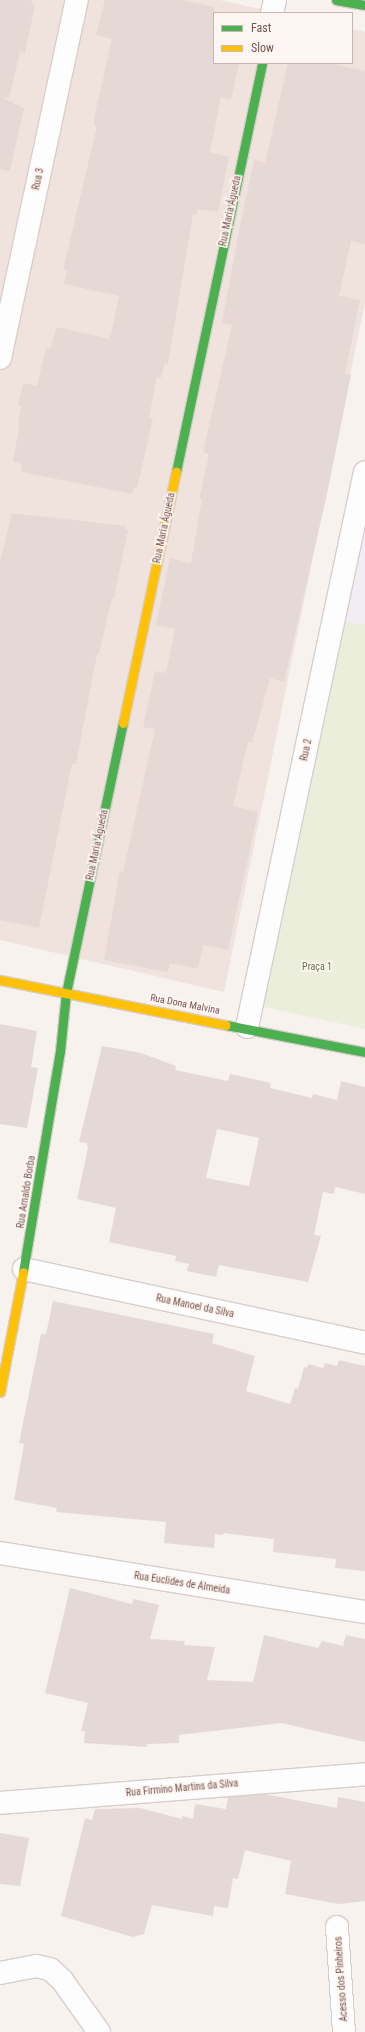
<!DOCTYPE html>
<html>
<head>
<meta charset="utf-8">
<style>
  body { margin:0 }
  #map { position:relative; width:365px; height:2032px; overflow:hidden; background:#f8f2ef; font-family:"Roboto Condensed",sans-serif }
  div>[style] { position:absolute }
  .residential>* { inset:0; background:#f0e3dd }
  .education>* { inset:0; background:#f2ecf4 }
  .green>* { inset:0; background:#eaeedb }
  .building>* { inset:0; background:#e5d9d6 }
  .roads { filter:drop-shadow(1px 0 #d7cecb) drop-shadow(-1px 0 #d7cecb) drop-shadow(0 1px #d7cecb) drop-shadow(0 -1px #d7cecb) }
  .street>* { height:22px; margin:-11px; padding:0 11px; transform-origin:11px; border-radius:11px; background:#fefdfd }
  .fast>* { height:9px; margin:-4.5px; padding:0 4.5px; transform-origin:4.5px; border-radius:4.5px; background:#4caf50 }
  .slow>* { height:9px; margin:-4.5px; padding:0 4.5px; transform-origin:4.5px; border-radius:4.5px; background:#ffc107 }
  span { translate:-50% -50%; white-space:nowrap; text-align:center; line-height:1.15; -webkit-text-stroke:3.5px #fef6f2; paint-order:stroke }
  .street-label { font-size:10px; color:#76534f }
  .park-label { font-size:10px; color:#5f7544 }
  .legend { position:absolute; left:213px; top:12px; width:140px; height:52px; box-sizing:border-box; background:#fef6f2; border:1px solid #c8b5b1; margin:0; padding:5px 7px; list-style:none; font-size:12px; color:#76534f }
  .legend li { display:flex; align-items:center; gap:8px; height:20px }
  .legend b { width:20px; border:1px solid #c8b5b1 }
</style>
</head>
<body>
<div id="map">
  <div class="residential">
    <div style="clip-path:polygon(0 0,220px 0,278px 13px,214px 13px,214px 63px,352px 63px,352px 29px,365px 32px,365px 303px,224px 992px,0 940px)"></div>
  </div>
  <div class="education">
    <div style="clip-path:polygon(365px 527px,365px 625px,344px 621px)"></div>
  </div>
  <div class="green">
    <div style="clip-path:polygon(344px 621px,365px 625px,365px 1029px,260px 1006px)"></div>
  </div>
  <div class="building">
    <div style="clip-path:polygon(0 0,32px 0,31px 4px,35px 5px,25px 53px,20px 52px,9px 98px,1px 97px,24px 108px,10px 171px,0 169px)"></div>
    <div style="clip-path:polygon(105px 0,182px 0,214px 7px,214px 63px,239px 63px,231px 100px,221px 97px,210px 152px,229px 157px,218px 212px,198px 209px,196px 215px,193px 214px,168px 364px,165px 363px,161px 378px,157px 377px,149px 418px,153px 419px,137px 488px,134px 487px,132px 494px,21px 472px,22px 464px,13px 462px,20px 422px,18px 422px,21px 406px,18px 406px,23px 383px,37px 386px,46px 348px,50px 349px,57px 327px,110px 339px,119px 296px,64px 284px,67px 270px,63px 270px,97px 126px,94px 126px,94px 118px,112px 39px,96px 35px)"></div>
    <div style="clip-path:polygon(288px 63px,329px 63px,365px 71px,365px 244px,351px 241px,339px 296px,360px 300px,345px 374px,351px 375px,327px 494px,284px 682px,270px 678px,252px 743px,248px 742px,233px 806px,258px 812px,228px 950px,203px 945px,198px 969px,170px 963px,168px 972px,104px 960px,120px 871px,123px 872px,155px 729px,143px 727px,155px 671px,166px 673px,175px 629px,156px 625px,170px 558px,191px 563px,202px 499px,199px 499px,209px 454px,203px 452px,232px 325px,222px 323px,237px 241px,254px 160px,265px 163px)"></div>
    <div style="clip-path:polygon(12px 513px,126px 526px,125px 529px,128px 530px,114px 598px,112px 598px,99px 654px,97px 654px,76px 764px,72px 764px,39px 928px,0 920px,0 562px)"></div>
    <div style="clip-path:polygon(0 1024px,37px 1031px,31px 1067px,38px 1068px,27px 1128px,0 1124px)"></div>
    <div style="clip-path:polygon(evenodd,102px 1046px,141px 1053px,176px 1066px,175px 1070px,228px 1081px,230px 1074px,271px 1083px,270px 1088px,312px 1098px,313px 1094px,337px 1100px,341px 1081px,365px 1087px,365px 1194px,335px 1187px,334px 1194px,323px 1192px,314px 1235px,321px 1236px,308px 1282px,219px 1265px,216px 1277px,187px 1271px,189px 1264px,175px 1261px,176px 1256px,109px 1242px,116px 1208px,77px 1199px,88px 1148px,87px 1143px,79px 1142px,102px 1046px,217px 1129px,259px 1138px,249px 1186px,206px 1178px,217px 1129px)"></div>
    <div style="clip-path:polygon(53px 1301px,214px 1334px,212px 1343px,255px 1356px,246px 1391px,290px 1404px,295px 1388px,298px 1389px,304px 1367px,307px 1368px,308px 1364px,323px 1368px,325px 1363px,337px 1366px,339px 1360px,365px 1366px,365px 1571px,335px 1568px,336px 1559px,273px 1552px,274px 1539px,223px 1533px,223px 1535px,215px 1534px,214px 1548px,164px 1543px,166px 1522px,56px 1512px,57px 1508px,14px 1500px,24px 1444px,19px 1443px,41px 1334px,46px 1334px)"></div>
    <div style="clip-path:polygon(70px 1588px,132px 1604px,134px 1599px,159px 1605px,150px 1639px,185px 1641px,184px 1645px,215px 1647px,207px 1680px,253px 1682px,264px 1635px,318px 1648px,322px 1641px,343px 1646px,346px 1635px,365px 1639px,365px 1742px,281px 1723px,179px 1735px,179px 1743px,147px 1744px,147px 1747px,84px 1743px,85px 1731px,81px 1731px,88px 1703px,45px 1693px)"></div>
    <div style="clip-path:polygon(265px 1794px,337px 1808px,338px 1797px,365px 1802px,365px 1901px,339px 1904px,285px 1894px,291px 1861px,245px 1850px,238px 1879px,233px 1878px,228px 1908px,214px 1906px,213px 1916px,152px 1905px,144px 1934px,133px 1937px,61px 1916px,85px 1818px,92px 1820px,95px 1809px,140px 1808px,182px 1819px,182px 1816px,193px 1819px,195px 1804px,226px 1809px,228px 1797px)"></div>
    <div style="clip-path:polygon(0 1833px,29px 1838px,20px 1886px,0 1884px)"></div>
  </div>
  <div class="roads">
    <div class="street">
      <div style="left:272px;top:13px;width:13px;rotate:-77deg"></div>
      <div style="left:0;top:358px;width:366px;rotate:-77.9deg"></div>
      <div style="left:247px;top:1027px;width:567px;rotate:-78deg"></div>
      <div style="left:24px;top:1269px;width:349px;rotate:12.2deg"></div>
      <div style="left:0;top:1553px;width:370px;rotate:9.2deg"></div>
      <div style="left:0;top:1803px;width:366px;rotate:-4.5deg"></div>
      <div style="left:337px;top:1927px;width:105px;rotate:86.2deg"></div>
      <div style="left:0;top:1973px;width:37px;rotate:-11deg"></div>
      <div style="left:36px;top:1966px;width:14px;rotate:12deg"></div>
      <div style="left:50px;top:1969px;width:16px;rotate:43deg"></div>
      <div style="left:62px;top:1980px;width:64px;rotate:54.6deg"></div>
    </div>
    <div class="fast">
      <div style="left:336px;top:0;width:29px;rotate:10deg"></div>
      <div style="left:176px;top:472px;width:418px;rotate:-78.1deg"></div>
      <div style="left:226px;top:1025px;width:142px;rotate:11deg"></div>
      <div style="left:23px;top:1272px;width:224px;rotate:-80.5deg"></div>
      <div style="left:60px;top:1051px;width:58px;rotate:-84.1deg"></div>
      <div style="left:66px;top:993px;width:276px;rotate:-78.1deg"></div>
    </div>
    <div class="slow">
      <div style="left:123px;top:723px;width:257px;rotate:-78.1deg"></div>
      <div style="left:0;top:980px;width:230px;rotate:11.3deg"></div>
      <div style="left:0;top:1392px;width:122px;rotate:-79.1deg"></div>
    </div>
  </div>
  <div class="street-label">
    <span style="left:38px;top:179px;rotate:-78deg">Rua 3</span>
    <span style="left:230px;top:211px;rotate:-78deg">Rua Maria Águeda</span>
    <span style="left:164px;top:528px;rotate:-78deg">Rua Maria Águeda</span>
    <span style="left:306px;top:750px;rotate:-78deg">Rua 2</span>
    <span style="left:97px;top:845px;rotate:-78deg">Rua Maria Águeda</span>
    <span style="left:185px;top:1004px;rotate:11deg">Rua Dona Malvina</span>
    <span style="left:26px;top:1192px;rotate:-81deg">Rua Arnaldo Borba</span>
    <span style="left:195px;top:1306px;rotate:12deg">Rua Manoel da Silva</span>
    <span style="left:182px;top:1583px;rotate:9deg">Rua Euclides de Almeida</span>
    <span style="left:182px;top:1788px;rotate:-5deg">Rua Firmino Martins da Silva</span>
    <span style="left:341px;top:1979px;rotate:-94deg">Acesso dos Pinheiros</span>
  </div>
  <div class="park-label">
    <span style="left:317px;top:967px">Praça 1</span>
  </div>
  <ul class="legend">
  <li><b style="height:5px;background:#4caf50"></b>Fast</li>
  <li><b style="height:5px;background:#ffc107"></b>Slow</li>
  </ul>
</div>
</body>
</html>
